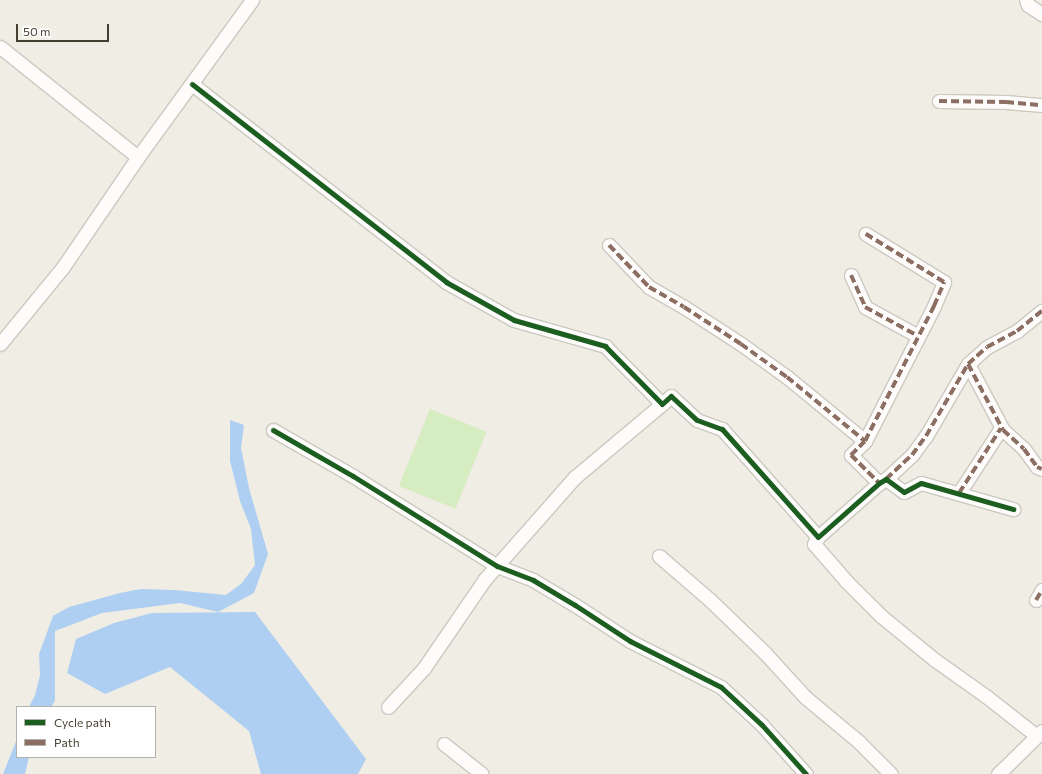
<!DOCTYPE html>
<html>
<head>
<meta charset="utf-8">
<style>
  body { margin:0 }
  #map { position:relative; width:1042px; height:774px; overflow:hidden; background:#efede4; font-family:Commissioner,sans-serif }
  div>[style] { position:absolute }
  .green>* { inset:0; background:#d6ecc1; transform-origin:0 0 }
  .water>* { inset:0; background:#afcff2 }
  .roads { filter:drop-shadow(1px 0 #cbc9c0) drop-shadow(-1px 0 #cbc9c0) drop-shadow(0 1px #cbc9c0) drop-shadow(0 -1px #cbc9c0) }
  .minor>* { height:13px; margin:-6.5px; padding:0 6.5px; transform-origin:6.5px; border-radius:6.5px; background:#fdfcfb }
  .quiet>* { height:4px; margin-top:-2px; transform-origin:0; background:repeating-linear-gradient(90deg,#8d6e63 0 8px,transparent 0 12px) }
  .cycleway>* { height:5px; margin:-2.5px; padding:0 2.5px; transform-origin:2.5px; border-radius:2.5px; background:#1b5e20 }
  span { translate:-50% -50%; white-space:nowrap; text-align:center; line-height:1.15; -webkit-text-stroke:3.5px #fff; paint-order:stroke }
  .legend { position:absolute; left:16px; top:706px; width:140px; height:52px; box-sizing:border-box; background:#fff; border:1px solid #b4b2ad; margin:0; padding:5px 7px; list-style:none; font-size:12px; color:#443f31 }
  .legend li { display:flex; align-items:center; gap:8px; height:20px }
  .legend b { width:20px; border:1px solid #b4b2ad }
  .scale { position:absolute; left:16px; top:24px; width:93px; height:18px; box-sizing:border-box; border:2px solid #443f31; border-top:0; padding-left:5px; font-size:12px; line-height:14px; white-space:nowrap; color:#443f31; -webkit-text-stroke:3px #fff; paint-order:stroke }
</style>
</head>
<body>
<div id="map">
  <div class="green">
    <div style="left:430px;top:409px;width:61px;height:83px;rotate:22deg"></div>
  </div>
  <div class="water">
    <div style="clip-path:polygon(230px 420px,244px 425px,241px 448px,249px 488px,268px 554px,254px 593px,218px 612px,180px 603px,102px 613px,55px 631px,55px 701px,51px 707px,29px 707px,35px 695px,40px 675px,39px 654px,53px 616px,69px 607px,120px 593px,141px 589px,174px 590px,226px 595px,242px 583px,255px 565px,251px 529px,240px 501px,230px 461px)"></div>
    <div style="clip-path:polygon(255px 612px,366px 759px,358px 774px,261px 774px,249px 731px,170px 667px,105px 694px,67px 673px,76px 639px,114px 623px,152px 613px)"></div>
    <div style="clip-path:polygon(17px 739px,17px 757px,29px 757px,25px 774px,3px 774px)"></div>
  </div>
  <div class="roads">
    <div class="minor">
      <div style="left:1026px;top:0;width:5px;rotate:68deg"></div>
      <div style="left:1028px;top:5px;width:17px;rotate:33deg"></div>
      <div style="left:0;top:47px;width:176px;rotate:38.6deg"></div>
      <div style="left:192px;top:84px;width:322px;rotate:37.9deg"></div>
      <div style="left:446px;top:282px;width:78px;rotate:29.2deg"></div>
      <div style="left:514px;top:320px;width:95px;rotate:15.9deg"></div>
      <div style="left:605px;top:346px;width:81px;rotate:45.5deg"></div>
      <div style="left:662px;top:404px;width:12px;rotate:-42deg"></div>
      <div style="left:671px;top:396px;width:35px;rotate:43deg"></div>
      <div style="left:697px;top:420px;width:27px;rotate:20deg"></div>
      <div style="left:722px;top:429px;width:144px;rotate:48.4deg"></div>
      <div style="left:818px;top:537px;width:81px;rotate:-41.5deg"></div>
      <div style="left:879px;top:483px;width:8px;rotate:-30deg"></div>
      <div style="left:886px;top:479px;width:22px;rotate:36deg"></div>
      <div style="left:904px;top:492px;width:19px;rotate:-28deg"></div>
      <div style="left:921px;top:483px;width:96px;rotate:15.8deg"></div>
      <div style="left:939px;top:101px;width:67px;rotate:0.9deg"></div>
      <div style="left:1006px;top:102px;width:36px;rotate:5deg"></div>
      <div style="left:609px;top:245px;width:58px;rotate:46.4deg"></div>
      <div style="left:649px;top:287px;width:40px;rotate:29.7deg"></div>
      <div style="left:684px;top:307px;width:68px;rotate:33deg"></div>
      <div style="left:741px;top:344px;width:57px;rotate:35.7deg"></div>
      <div style="left:787px;top:377px;width:101px;rotate:39.4deg"></div>
      <div style="left:865px;top:441px;width:20px;rotate:135deg"></div>
      <div style="left:851px;top:455px;width:40px;rotate:45deg"></div>
      <div style="left:851px;top:275px;width:35px;rotate:66deg"></div>
      <div style="left:865px;top:307px;width:60px;rotate:28.7deg"></div>
      <div style="left:0;top:344px;width:99px;rotate:-50.7deg"></div>
      <div style="left:63px;top:267px;width:133px;rotate:-55.7deg"></div>
      <div style="left:138px;top:157px;width:194px;rotate:-54deg"></div>
      <div style="left:968px;top:364px;width:75px;rotate:62.1deg"></div>
      <div style="left:1003px;top:430px;width:28px;rotate:42deg"></div>
      <div style="left:1024px;top:449px;width:22px;rotate:54deg"></div>
      <div style="left:1037px;top:467px;width:5px;rotate:22deg"></div>
      <div style="left:273px;top:430px;width:92px;rotate:29.9deg"></div>
      <div style="left:353px;top:476px;width:170px;rotate:32deg"></div>
      <div style="left:497px;top:566px;width:39px;rotate:21deg"></div>
      <div style="left:533px;top:580px;width:49px;rotate:30.8deg"></div>
      <div style="left:575px;top:605px;width:66px;rotate:33.2deg"></div>
      <div style="left:630px;top:641px;width:102px;rotate:26.8deg"></div>
      <div style="left:721px;top:687px;width:56px;rotate:42.8deg"></div>
      <div style="left:762px;top:725px;width:66px;rotate:48.1deg"></div>
      <div style="left:865px;top:441px;width:152px;rotate:-62.9deg"></div>
      <div style="left:934px;top:306px;width:26px;rotate:-67deg"></div>
      <div style="left:944px;top:282px;width:92px;rotate:-148.4deg"></div>
      <div style="left:886px;top:479px;width:35px;rotate:-43deg"></div>
      <div style="left:912px;top:455px;width:24px;rotate:-54deg"></div>
      <div style="left:926px;top:436px;width:83px;rotate:-59.7deg"></div>
      <div style="left:968px;top:364px;width:25px;rotate:-42deg"></div>
      <div style="left:987px;top:347px;width:34px;rotate:-28deg"></div>
      <div style="left:1017px;top:331px;width:32px;rotate:-39deg"></div>
      <div style="left:959px;top:493px;width:77px;rotate:-57.1deg"></div>
      <div style="left:818px;top:537px;width:8px;rotate:120deg"></div>
      <div style="left:814px;top:544px;width:49px;rotate:49.1deg"></div>
      <div style="left:846px;top:581px;width:49px;rotate:45deg"></div>
      <div style="left:881px;top:616px;width:70px;rotate:39.2deg"></div>
      <div style="left:935px;top:660px;width:64px;rotate:35.4deg"></div>
      <div style="left:987px;top:697px;width:63px;rotate:38deg"></div>
      <div style="left:659px;top:556px;width:67px;rotate:40.8deg"></div>
      <div style="left:710px;top:600px;width:76px;rotate:43.9deg"></div>
      <div style="left:765px;top:653px;width:59px;rotate:47.7deg"></div>
      <div style="left:805px;top:697px;width:70px;rotate:39.8deg"></div>
      <div style="left:859px;top:742px;width:45px;rotate:45deg"></div>
      <div style="left:1036px;top:600px;width:12px;rotate:-59deg"></div>
      <div style="left:388px;top:707px;width:53px;rotate:-47.3deg"></div>
      <div style="left:424px;top:668px;width:108px;rotate:-55.6deg"></div>
      <div style="left:485px;top:579px;width:136px;rotate:-48.6deg"></div>
      <div style="left:575px;top:477px;width:114px;rotate:-40deg"></div>
      <div style="left:444px;top:744px;width:48px;rotate:38.3deg"></div>
      <div style="left:998px;top:774px;width:62px;rotate:-44.3deg"></div>
    </div>
  </div>
  <div class="quiet">
    <div style="left:939px;top:101px;width:67px;rotate:0.9deg"></div>
    <div style="left:1006px;top:102px;width:36px;rotate:5deg"></div>
    <div style="left:609px;top:245px;width:58px;rotate:46.4deg"></div>
    <div style="left:649px;top:287px;width:40px;rotate:29.7deg"></div>
    <div style="left:684px;top:307px;width:68px;rotate:33deg"></div>
    <div style="left:741px;top:344px;width:57px;rotate:35.7deg"></div>
    <div style="left:787px;top:377px;width:101px;rotate:39.4deg"></div>
    <div style="left:865px;top:441px;width:20px;rotate:135deg"></div>
    <div style="left:851px;top:455px;width:40px;rotate:45deg"></div>
    <div style="left:851px;top:275px;width:35px;rotate:66deg"></div>
    <div style="left:865px;top:307px;width:60px;rotate:28.7deg"></div>
    <div style="left:968px;top:364px;width:75px;rotate:62.1deg"></div>
    <div style="left:1003px;top:430px;width:28px;rotate:42deg"></div>
    <div style="left:1024px;top:449px;width:22px;rotate:54deg"></div>
    <div style="left:1037px;top:467px;width:5px;rotate:22deg"></div>
    <div style="left:865px;top:441px;width:152px;rotate:-62.9deg"></div>
    <div style="left:934px;top:306px;width:26px;rotate:-67deg"></div>
    <div style="left:944px;top:282px;width:92px;rotate:-148.4deg"></div>
    <div style="left:886px;top:479px;width:35px;rotate:-43deg"></div>
    <div style="left:912px;top:455px;width:24px;rotate:-54deg"></div>
    <div style="left:926px;top:436px;width:83px;rotate:-59.7deg"></div>
    <div style="left:968px;top:364px;width:25px;rotate:-42deg"></div>
    <div style="left:987px;top:347px;width:34px;rotate:-28deg"></div>
    <div style="left:1017px;top:331px;width:32px;rotate:-39deg"></div>
    <div style="left:959px;top:493px;width:77px;rotate:-57.1deg"></div>
    <div style="left:1036px;top:600px;width:12px;rotate:-59deg"></div>
  </div>
  <div class="cycleway">
    <div style="left:192px;top:84px;width:322px;rotate:37.9deg"></div>
    <div style="left:446px;top:282px;width:78px;rotate:29.2deg"></div>
    <div style="left:514px;top:320px;width:95px;rotate:15.9deg"></div>
    <div style="left:605px;top:346px;width:81px;rotate:45.5deg"></div>
    <div style="left:662px;top:404px;width:12px;rotate:-42deg"></div>
    <div style="left:671px;top:396px;width:35px;rotate:43deg"></div>
    <div style="left:697px;top:420px;width:27px;rotate:20deg"></div>
    <div style="left:722px;top:429px;width:144px;rotate:48.4deg"></div>
    <div style="left:818px;top:537px;width:81px;rotate:-41.5deg"></div>
    <div style="left:879px;top:483px;width:8px;rotate:-30deg"></div>
    <div style="left:886px;top:479px;width:22px;rotate:36deg"></div>
    <div style="left:904px;top:492px;width:19px;rotate:-28deg"></div>
    <div style="left:921px;top:483px;width:96px;rotate:15.8deg"></div>
    <div style="left:273px;top:430px;width:92px;rotate:29.9deg"></div>
    <div style="left:353px;top:476px;width:170px;rotate:32deg"></div>
    <div style="left:497px;top:566px;width:39px;rotate:21deg"></div>
    <div style="left:533px;top:580px;width:49px;rotate:30.8deg"></div>
    <div style="left:575px;top:605px;width:66px;rotate:33.2deg"></div>
    <div style="left:630px;top:641px;width:102px;rotate:26.8deg"></div>
    <div style="left:721px;top:687px;width:56px;rotate:42.8deg"></div>
    <div style="left:762px;top:725px;width:66px;rotate:48.1deg"></div>
  </div>
  <ul class="legend">
  <li><b style="height:5px;background:#1b5e20"></b>Cycle path</li>
  <li><b style="height:5px;background:#8d6e63"></b>Path</li>
  </ul>
  <div class="scale">50 m</div>
</div>
</body>
</html>
